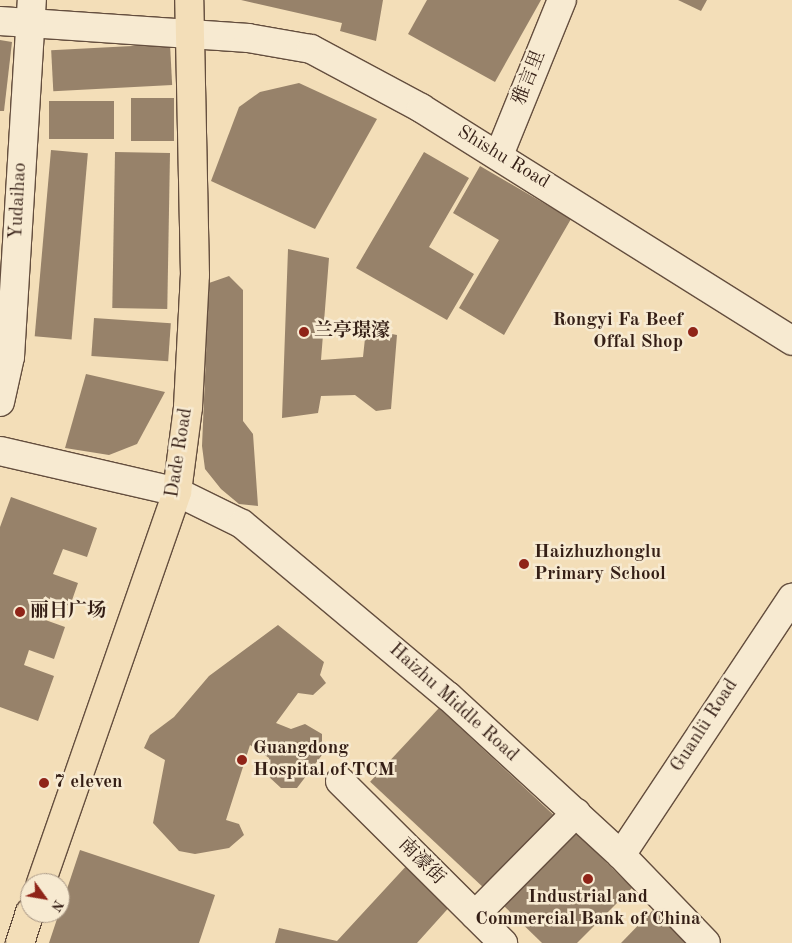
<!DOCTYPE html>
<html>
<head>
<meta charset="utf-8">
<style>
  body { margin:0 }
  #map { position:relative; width:792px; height:943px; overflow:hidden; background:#f3deb8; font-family:"Old Standard TT","Noto Serif SC",serif }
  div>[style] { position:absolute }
  .building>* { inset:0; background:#97826a; transform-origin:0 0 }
  .roads { filter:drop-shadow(1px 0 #644e3e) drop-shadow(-1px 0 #644e3e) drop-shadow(0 1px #644e3e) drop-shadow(0 -1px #644e3e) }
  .minor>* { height:28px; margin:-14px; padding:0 14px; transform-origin:14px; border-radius:14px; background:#f7ead1 }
  .major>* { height:28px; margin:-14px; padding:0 14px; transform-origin:14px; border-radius:14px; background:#f3deb8 }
  .dots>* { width:14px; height:14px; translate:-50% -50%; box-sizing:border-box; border:2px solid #f7ead1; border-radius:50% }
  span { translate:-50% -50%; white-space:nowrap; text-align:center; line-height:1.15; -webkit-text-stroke:5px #f7ead1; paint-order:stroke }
  .street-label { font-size:19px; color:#341e15 }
  .poi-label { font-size:19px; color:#341e15; font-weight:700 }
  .right { translate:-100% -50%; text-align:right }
  .left { translate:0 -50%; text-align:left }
  .north { position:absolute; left:20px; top:873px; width:50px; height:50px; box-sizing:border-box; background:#f7ead1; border:1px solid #a99886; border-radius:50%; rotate:122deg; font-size:14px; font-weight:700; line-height:20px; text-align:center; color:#341e15 }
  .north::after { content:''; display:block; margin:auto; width:18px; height:22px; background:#8f2418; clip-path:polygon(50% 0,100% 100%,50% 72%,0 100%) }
</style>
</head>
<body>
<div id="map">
  <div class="building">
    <div style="clip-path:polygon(241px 0,383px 0,376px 41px,340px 31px,342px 23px)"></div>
    <div style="clip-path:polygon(427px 0,541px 0,495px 82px,408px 34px)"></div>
    <div style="clip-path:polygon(678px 0,707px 0,701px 11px)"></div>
    <div style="clip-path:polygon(0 40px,12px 42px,4px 111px,0 111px)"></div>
    <div style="left:170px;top:44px;width:41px;height:119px;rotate:87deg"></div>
    <div style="clip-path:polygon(299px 83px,377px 119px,315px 229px,211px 181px,239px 107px,260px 92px)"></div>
    <div style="left:174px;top:98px;width:43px;height:43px;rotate:90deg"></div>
    <div style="left:49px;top:101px;width:65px;height:38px"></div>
    <div style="left:51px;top:150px;width:37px;height:187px;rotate:5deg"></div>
    <div style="left:115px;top:152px;width:55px;height:156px;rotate:1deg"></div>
    <div style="clip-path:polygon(424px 152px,469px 178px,429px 247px,474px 274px,447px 320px,356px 268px)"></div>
    <div style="clip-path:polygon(480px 166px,571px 219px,504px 335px,459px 308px,499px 240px,453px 213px)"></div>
    <div style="clip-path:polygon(288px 249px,329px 258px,321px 360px,363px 357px,366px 329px,397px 335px,391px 409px,376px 411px,355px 395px,321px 396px,318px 413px,282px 418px)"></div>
    <div style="clip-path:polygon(229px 276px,243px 290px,243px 421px,253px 434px,258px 506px,239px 504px,221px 489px,205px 469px,202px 446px,209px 283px)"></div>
    <div style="left:94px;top:318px;width:77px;height:38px;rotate:4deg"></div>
    <div style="clip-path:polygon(86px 374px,165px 392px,137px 444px,109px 455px,65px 448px)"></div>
    <div style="clip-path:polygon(11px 497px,97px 528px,87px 557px,63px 549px,53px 574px,78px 583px,70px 606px,44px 597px,37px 617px,65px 627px,54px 659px,29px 650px,24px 665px,54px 676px,38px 721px,0 707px,0 527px)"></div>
    <div style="clip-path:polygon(278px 625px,324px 662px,320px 675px,326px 683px,313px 695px,298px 693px,276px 723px,291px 729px,305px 724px,322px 734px,322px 755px,297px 788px,281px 788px,268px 776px,269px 758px,250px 745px,226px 820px,239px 824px,244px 835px,229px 848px,195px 854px,179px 851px,153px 823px,165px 760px,144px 748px,150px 735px,174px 717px,209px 676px)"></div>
    <div style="left:439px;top:708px;width:156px;height:101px;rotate:43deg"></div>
    <div style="clip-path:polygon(577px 833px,632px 888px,577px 943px,542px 943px,504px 906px)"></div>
    <div style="clip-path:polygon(80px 850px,215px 895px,199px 943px,49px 943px)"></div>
    <div style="clip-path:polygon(409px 863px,453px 903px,417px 943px,275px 943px,279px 928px,337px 941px)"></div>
    <div style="clip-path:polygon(653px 910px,686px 943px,621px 943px)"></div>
  </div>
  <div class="roads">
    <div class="minor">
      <div style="left:0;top:21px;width:249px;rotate:3.9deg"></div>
      <div style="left:248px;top:38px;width:64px;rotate:9.9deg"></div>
      <div style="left:311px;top:49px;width:125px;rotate:28.2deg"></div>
      <div style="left:421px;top:108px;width:438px;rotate:32.1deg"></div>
      <div style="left:499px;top:155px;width:167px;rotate:-67.9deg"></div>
      <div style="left:0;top:402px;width:46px;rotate:-77.5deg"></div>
      <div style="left:10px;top:357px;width:358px;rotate:-86.5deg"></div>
      <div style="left:0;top:451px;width:182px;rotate:13deg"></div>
      <div style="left:177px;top:492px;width:72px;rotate:26.2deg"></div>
      <div style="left:242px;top:524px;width:268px;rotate:39.9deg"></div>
      <div style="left:448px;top:696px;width:235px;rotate:42.6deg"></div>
      <div style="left:621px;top:855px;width:122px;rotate:46deg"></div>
      <div style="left:340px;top:781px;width:230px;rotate:44.8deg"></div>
      <div style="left:621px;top:855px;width:309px;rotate:-56.4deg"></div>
      <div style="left:475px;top:915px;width:144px;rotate:-45.3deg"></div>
    </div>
    <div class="major">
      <div style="left:41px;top:883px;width:414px;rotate:-70.8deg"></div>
      <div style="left:177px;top:492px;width:86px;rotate:-82.6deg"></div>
      <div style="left:188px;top:407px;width:132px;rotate:-87deg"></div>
      <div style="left:195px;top:275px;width:275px;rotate:-91.2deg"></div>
      <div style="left:20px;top:943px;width:32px;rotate:-72deg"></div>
    </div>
  </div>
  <div class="dots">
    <div style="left:304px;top:332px;background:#8f2418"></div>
    <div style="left:693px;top:332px;background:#8f2418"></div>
    <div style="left:524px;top:564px;background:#8f2418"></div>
    <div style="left:20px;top:612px;background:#8f2418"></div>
    <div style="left:242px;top:760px;background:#8f2418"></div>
    <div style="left:44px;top:783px;background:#8f2418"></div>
    <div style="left:588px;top:879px;background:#8f2418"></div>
  </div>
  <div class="street-label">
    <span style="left:530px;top:78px;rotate:-68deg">雅言里</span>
    <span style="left:503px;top:158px;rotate:31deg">Shishu Road</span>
    <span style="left:19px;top:201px;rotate:-87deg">Yudaihao</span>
    <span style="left:180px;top:453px;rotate:-81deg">Dade Road</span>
    <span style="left:453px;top:703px;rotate:42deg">Haizhu Middle Road</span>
    <span style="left:705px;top:726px;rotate:-57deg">Guanlü Road</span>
    <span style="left:421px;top:862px;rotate:45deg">南濠街</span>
  </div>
  <div class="poi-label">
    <span class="right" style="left:683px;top:332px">Rongyi Fa Beef<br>Offal Shop</span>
    <span class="left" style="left:314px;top:332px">兰亭璟濠</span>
    <span class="left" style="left:534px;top:564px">Haizhuzhonglu<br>Primary School</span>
    <span class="left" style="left:30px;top:612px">丽日广场</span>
    <span class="left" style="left:253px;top:760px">Guangdong<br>Hospital of TCM</span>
    <span class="left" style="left:54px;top:783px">7 eleven</span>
    <span style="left:588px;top:909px">Industrial and<br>Commercial Bank of China</span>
  </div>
  <div class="north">N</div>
</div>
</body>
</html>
